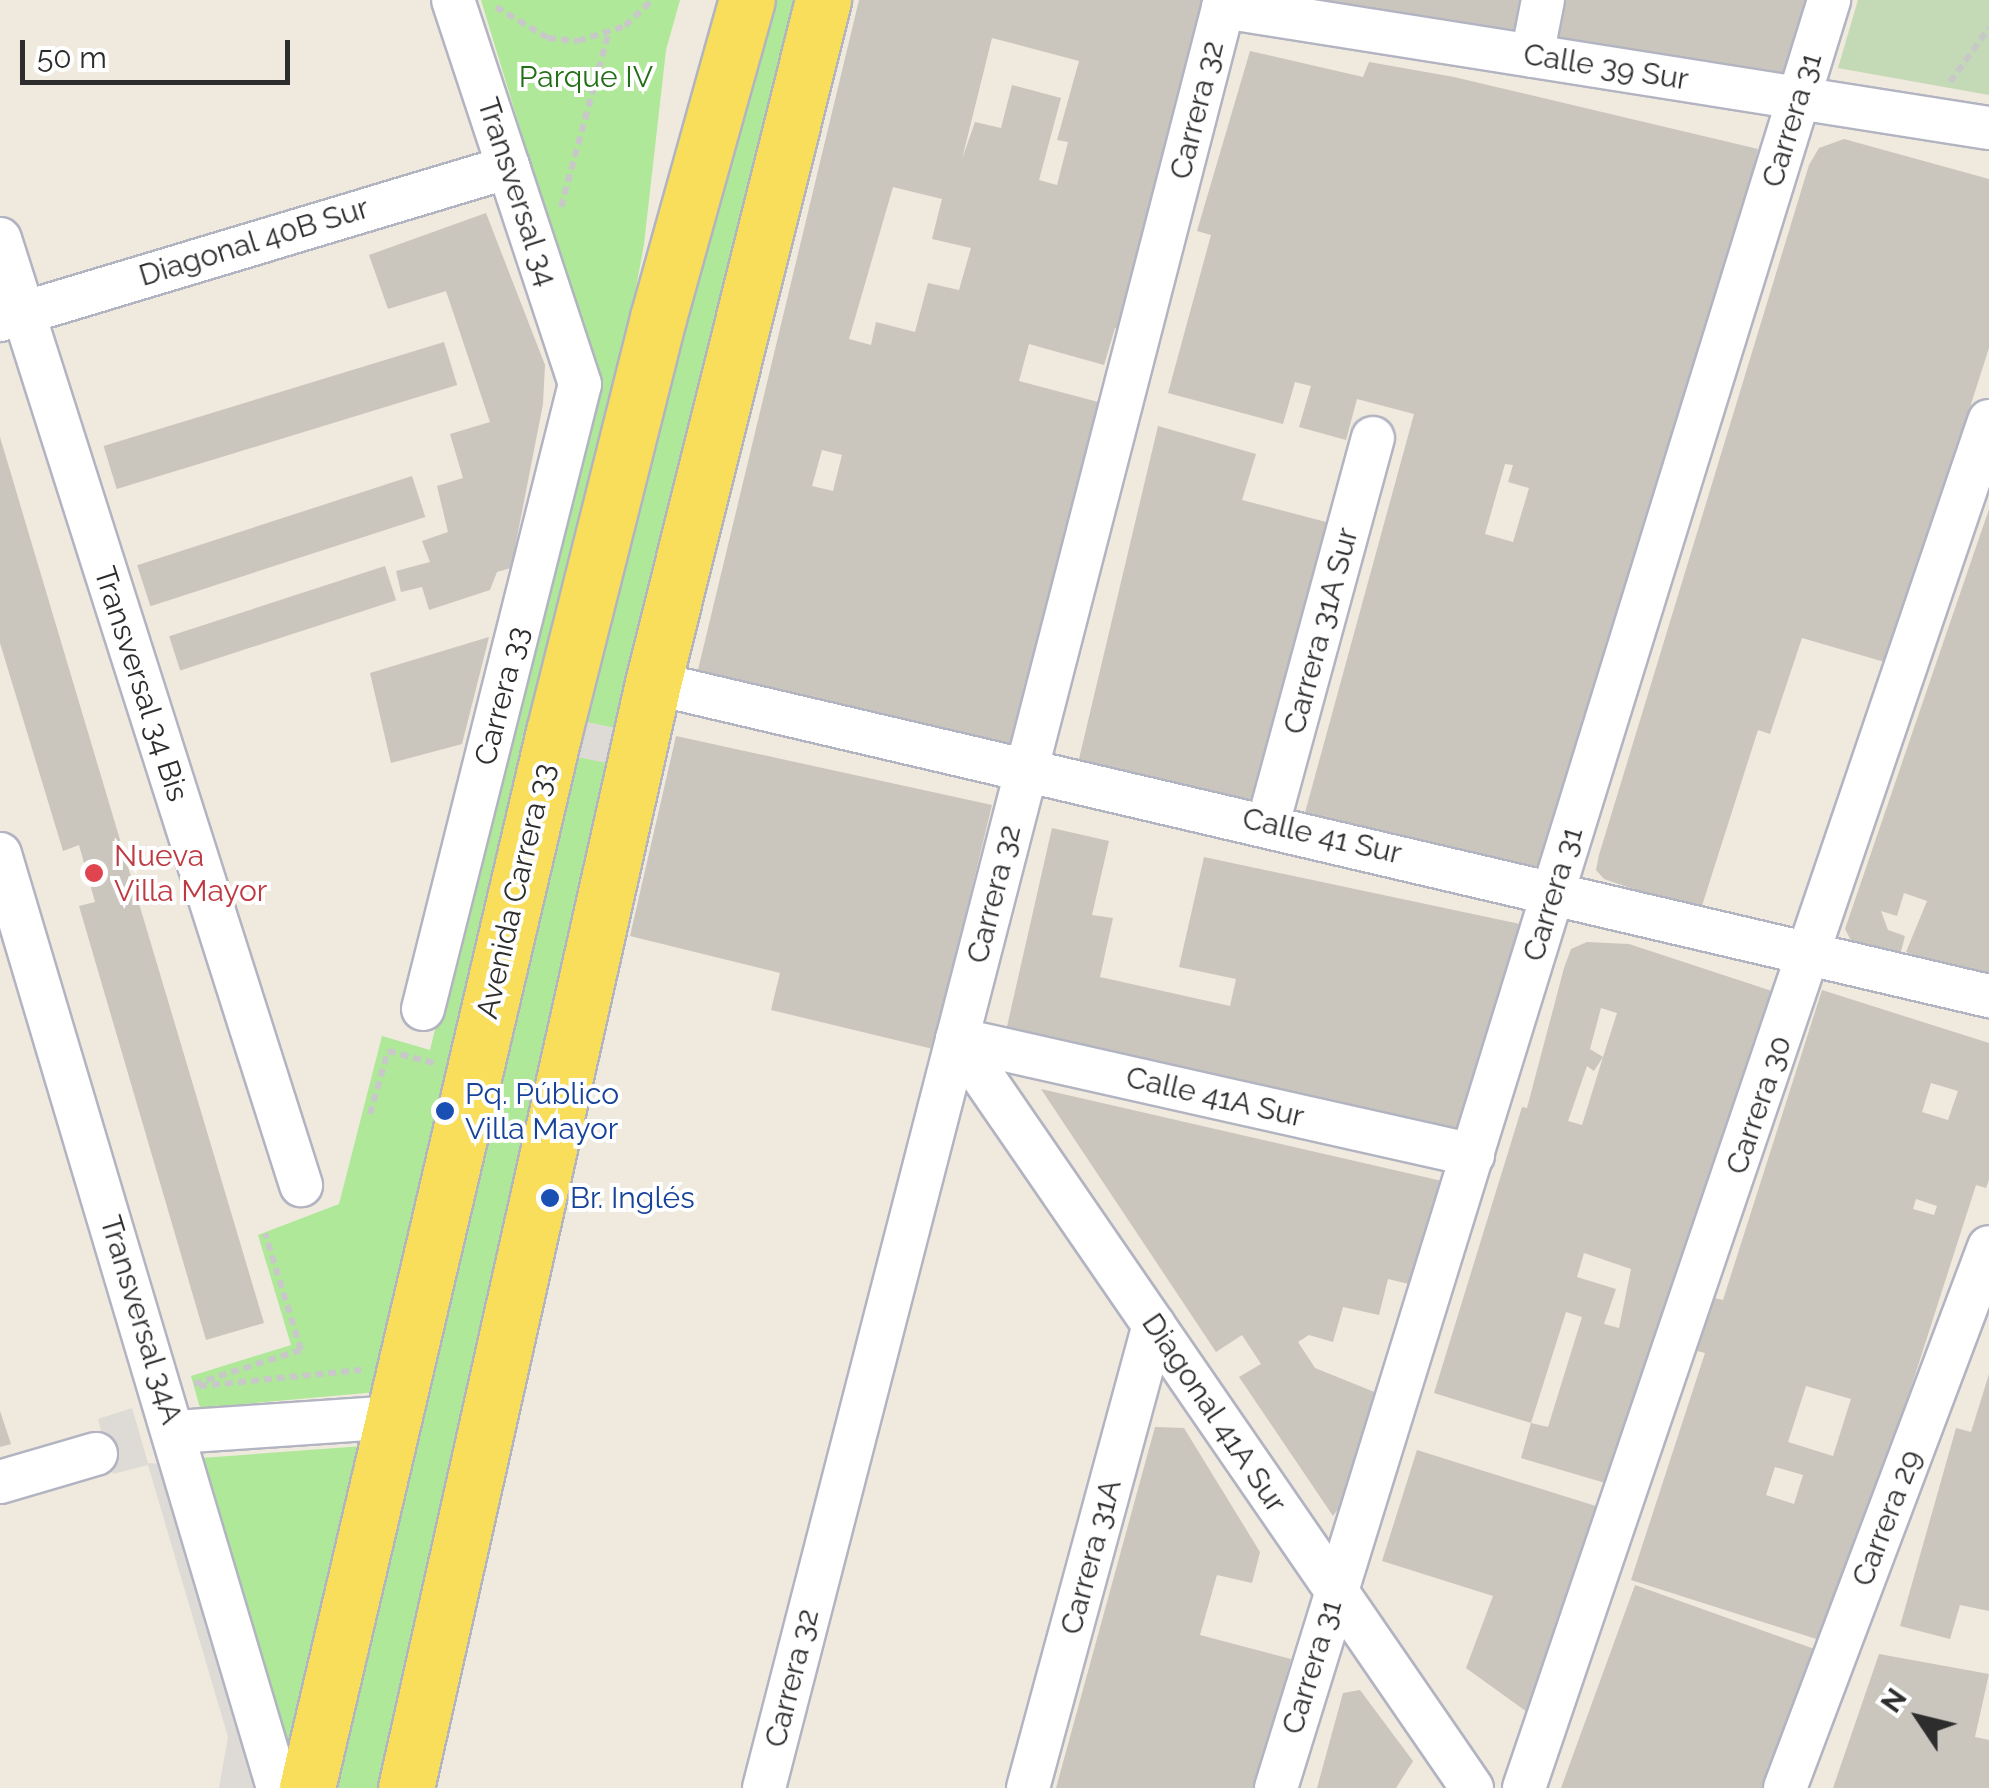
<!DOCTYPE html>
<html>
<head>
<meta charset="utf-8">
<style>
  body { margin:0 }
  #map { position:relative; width:1989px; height:1788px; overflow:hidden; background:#efe9de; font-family:Raleway,sans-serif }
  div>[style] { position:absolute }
  .green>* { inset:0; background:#aee898 }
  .cemetery>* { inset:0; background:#c4d9b5 }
  .plaza>* { inset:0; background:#dedbd6; transform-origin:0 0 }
  .building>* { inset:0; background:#cac6be; transform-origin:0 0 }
  .path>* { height:6px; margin-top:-3px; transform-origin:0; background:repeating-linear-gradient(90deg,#c8c8c8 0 8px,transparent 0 13px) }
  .roads { filter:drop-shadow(2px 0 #b2b4c1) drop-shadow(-2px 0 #b2b4c1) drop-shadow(0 2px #b2b4c1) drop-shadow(0 -2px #b2b4c1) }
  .minor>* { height:42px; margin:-21px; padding:0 21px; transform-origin:21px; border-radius:21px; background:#fff }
  .major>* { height:55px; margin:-27.5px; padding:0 27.5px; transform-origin:27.5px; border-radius:27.5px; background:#f8de5a }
  .dots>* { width:28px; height:28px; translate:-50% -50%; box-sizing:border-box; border:5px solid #fff; border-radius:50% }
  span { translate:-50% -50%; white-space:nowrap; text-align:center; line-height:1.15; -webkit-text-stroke:8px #fff; paint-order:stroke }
  .street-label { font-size:30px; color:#2d2d2d }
  .park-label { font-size:30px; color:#236f17 }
  .health-label { font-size:30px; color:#be3a42 }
  .left { translate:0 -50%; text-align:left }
  .transit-label { font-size:30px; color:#164399 }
  .north { position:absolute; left:1869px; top:1668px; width:100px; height:100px; -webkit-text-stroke:8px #fff; paint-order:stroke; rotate:305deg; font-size:28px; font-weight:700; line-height:40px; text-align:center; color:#2d2d2d }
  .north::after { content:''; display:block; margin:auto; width:35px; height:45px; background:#2d2d2d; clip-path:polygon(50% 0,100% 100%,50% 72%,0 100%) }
  .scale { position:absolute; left:20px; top:40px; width:270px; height:45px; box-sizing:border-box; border:5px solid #2d2d2d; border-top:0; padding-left:12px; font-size:30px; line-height:35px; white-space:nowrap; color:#2d2d2d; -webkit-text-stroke:8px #fff; paint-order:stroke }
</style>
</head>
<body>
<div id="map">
  <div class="green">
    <div style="clip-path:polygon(481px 0,680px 0,666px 50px,644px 244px,612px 421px,377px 1392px,200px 1408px,191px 1376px,291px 1345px,258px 1235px,339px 1204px,382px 1036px,430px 1050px,596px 378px)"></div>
    <div style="clip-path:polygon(770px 0,799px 0,623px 730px,577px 720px)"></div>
    <div style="clip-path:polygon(569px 755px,614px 764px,390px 1788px,326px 1788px)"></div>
    <div style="clip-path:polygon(363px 1446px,289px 1756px,202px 1458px)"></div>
  </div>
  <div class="cemetery">
    <div style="clip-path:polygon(1858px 0,1989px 0,1989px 95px,1838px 68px)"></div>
  </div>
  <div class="plaza">
    <div style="left:577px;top:720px;width:47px;height:36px;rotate:12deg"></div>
    <div style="clip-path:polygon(132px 1408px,148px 1463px,163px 1464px,266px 1788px,219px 1788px,228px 1737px,148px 1465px,113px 1474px,98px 1419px)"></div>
  </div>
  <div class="building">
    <div style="clip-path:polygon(evenodd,859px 0,1204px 0,1124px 330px,1115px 328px,1104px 365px,1029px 344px,1019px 381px,1102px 403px,1009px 750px,697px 674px,859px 0,992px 38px,1079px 61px,1057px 140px,1068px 142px,1057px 185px,1039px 180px,1061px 98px,1012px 85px,1001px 128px,975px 122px,962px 159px,992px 38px,859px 0,893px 187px,942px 199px,932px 239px,971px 248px,959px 290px,928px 283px,915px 332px,876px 322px,871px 345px,849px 339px,893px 187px,859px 0,822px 450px,842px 455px,833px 491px,812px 486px,822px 450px)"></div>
    <div style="clip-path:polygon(1323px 0,1524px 0,1516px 39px)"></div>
    <div style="clip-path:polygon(1565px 0,1806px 0,1785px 82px,1557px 39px)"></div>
    <div style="clip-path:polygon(evenodd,1250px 51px,1363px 77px,1369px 62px,1454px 77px,1758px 149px,1737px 234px,1538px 876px,1303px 820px,1414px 414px,1357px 399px,1346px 440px,1299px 427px,1311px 386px,1295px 382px,1283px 424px,1168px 393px,1211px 235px,1197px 231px,1250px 51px,1505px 464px,1513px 465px,1508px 482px,1529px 488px,1513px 542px,1485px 534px,1505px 464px)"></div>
    <div style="clip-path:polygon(1844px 139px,1989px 179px,1989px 348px,1888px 663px,1802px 638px,1770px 734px,1758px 730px,1700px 912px,1604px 879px,1596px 870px,1599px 855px,1809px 165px,1819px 148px)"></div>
    <div style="clip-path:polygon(486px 213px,545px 365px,543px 404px,511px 568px,497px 572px,490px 590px,429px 610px,422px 587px,401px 592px,396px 571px,430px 562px,422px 541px,448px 532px,437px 486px,463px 478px,450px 434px,490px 422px,446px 291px,388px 309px,369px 255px)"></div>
    <div style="left:444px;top:342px;width:45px;height:356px;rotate:73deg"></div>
    <div style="clip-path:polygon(1158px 426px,1256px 454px,1242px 500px,1330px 523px,1258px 811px,1079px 759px)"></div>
    <div style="clip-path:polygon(0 437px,264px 1323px,206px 1340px,79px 906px,95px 902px,79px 845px,63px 851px,0 643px)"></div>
    <div style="left:412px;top:476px;width:43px;height:289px;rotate:72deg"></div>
    <div style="clip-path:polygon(1989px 509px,1989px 980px,1906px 952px,1927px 901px,1904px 893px,1897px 916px,1881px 911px,1888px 930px,1905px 936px,1899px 959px,1854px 946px,1845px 929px)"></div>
    <div style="left:385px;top:566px;width:36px;height:227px;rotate:72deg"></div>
    <div style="clip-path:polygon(489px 637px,462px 744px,391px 763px,370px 673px)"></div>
    <div style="clip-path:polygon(676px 736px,992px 805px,933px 1049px,771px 1010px,780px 973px,630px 936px)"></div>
    <div style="clip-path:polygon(1052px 828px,1109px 841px,1092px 915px,1113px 918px,1100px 977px,1230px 1006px,1236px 979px,1179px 967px,1204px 857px,1520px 924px,1466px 1139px,1006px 1031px)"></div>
    <div style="clip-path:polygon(evenodd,1587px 942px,1629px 944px,1778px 993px,1612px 1485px,1521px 1458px,1531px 1423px,1548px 1427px,1582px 1317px,1566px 1312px,1531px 1423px,1434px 1393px,1522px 1107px,1527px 1108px,1564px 968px,1571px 949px,1587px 942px,1601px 1008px,1617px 1013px,1603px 1057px,1590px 1049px,1601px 1008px,1587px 942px,1603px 1057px,1582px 1125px,1568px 1121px,1587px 1066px,1594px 1071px,1603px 1057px,1587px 942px,1584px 1253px,1631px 1269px,1619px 1328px,1604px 1324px,1616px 1289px,1577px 1277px,1584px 1253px)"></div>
    <div style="clip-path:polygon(evenodd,1822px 990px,1989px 1043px,1989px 1180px,1986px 1188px,1976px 1185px,1829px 1643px,1631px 1580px,1705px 1353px,1697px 1351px,1714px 1298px,1723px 1300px,1822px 990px,1931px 1083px,1958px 1091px,1948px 1120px,1922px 1112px,1931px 1083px,1822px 990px,1916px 1199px,1937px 1206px,1934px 1215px,1913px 1209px,1916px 1199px,1822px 990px,1806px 1386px,1851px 1399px,1833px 1456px,1788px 1442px,1806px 1386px,1822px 990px,1775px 1467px,1803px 1475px,1794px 1504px,1766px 1495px,1775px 1467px)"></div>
    <div style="clip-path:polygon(1041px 1089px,1442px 1181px,1413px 1285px,1388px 1279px,1379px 1315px,1343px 1307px,1333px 1342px,1309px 1335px,1298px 1342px,1315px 1368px,1382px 1395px,1353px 1489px,1333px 1516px,1239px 1377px,1261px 1364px,1242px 1335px,1216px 1352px)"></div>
    <div style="clip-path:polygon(1989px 1374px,1989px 1611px,1960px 1605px,1950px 1639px,1900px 1626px,1956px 1428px,1971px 1432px)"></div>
    <div style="clip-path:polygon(0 1411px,11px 1444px,0 1447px)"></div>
    <div style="clip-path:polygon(1155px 1427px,1184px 1428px,1260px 1552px,1252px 1583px,1217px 1575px,1200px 1635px,1291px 1659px,1256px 1788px,1056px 1788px)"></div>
    <div style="clip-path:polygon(1417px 1450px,1599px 1507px,1534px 1717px,1466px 1668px,1493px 1596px,1382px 1561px)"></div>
    <div style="clip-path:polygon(1635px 1585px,1823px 1652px,1773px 1788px,1561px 1788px)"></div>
    <div style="clip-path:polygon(1879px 1654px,1989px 1674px,1975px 1737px,1989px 1740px,1989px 1788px,1833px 1788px)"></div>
    <div style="clip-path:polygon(1360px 1690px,1413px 1761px,1396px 1788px,1317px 1788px,1343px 1693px)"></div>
  </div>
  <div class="path">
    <div style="left:496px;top:7px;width:61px;rotate:30.8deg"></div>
    <div style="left:548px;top:38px;width:30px;rotate:6deg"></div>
    <div style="left:578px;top:41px;width:49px;rotate:-17.7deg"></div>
    <div style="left:625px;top:26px;width:37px;rotate:-44deg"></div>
    <div style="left:1950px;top:82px;width:67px;rotate:-54.2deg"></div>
    <div style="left:561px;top:207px;width:178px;rotate:-74.7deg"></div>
    <div style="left:370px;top:1114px;width:66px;rotate:-74.1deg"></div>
    <div style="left:388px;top:1051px;width:48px;rotate:14.6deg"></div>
    <div style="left:194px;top:1384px;width:112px;rotate:-17.6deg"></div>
    <div style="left:301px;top:1350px;width:122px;rotate:-107.1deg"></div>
    <div style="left:199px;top:1386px;width:163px;rotate:-5.6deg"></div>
  </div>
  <div class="roads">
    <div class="minor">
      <div style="left:1223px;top:7px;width:775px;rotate:8.98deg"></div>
      <div style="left:1532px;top:56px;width:57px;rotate:-78.9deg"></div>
      <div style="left:0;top:239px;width:993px;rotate:72.35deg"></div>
      <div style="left:0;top:320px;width:531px;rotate:-16.73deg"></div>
      <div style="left:653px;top:683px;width:1372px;rotate:13.19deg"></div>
      <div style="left:1268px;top:824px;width:400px;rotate:-74.8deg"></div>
      <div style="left:0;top:854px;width:974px;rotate:73.42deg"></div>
      <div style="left:423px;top:1009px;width:644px;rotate:-75.9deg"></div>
      <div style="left:580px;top:384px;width:404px;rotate:-108.3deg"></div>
      <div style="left:957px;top:1039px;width:909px;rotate:55.49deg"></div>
      <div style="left:957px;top:1039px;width:529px;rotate:12.67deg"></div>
      <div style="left:175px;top:1432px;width:219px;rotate:-3.9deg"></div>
      <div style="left:0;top:1482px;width:100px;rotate:-16.3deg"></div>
      <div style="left:764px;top:1788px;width:1846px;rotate:-75.54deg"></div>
      <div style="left:1028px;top:1788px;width:480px;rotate:-74.8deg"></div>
      <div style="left:1276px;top:1788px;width:1872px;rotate:-72.81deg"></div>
      <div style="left:1524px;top:1788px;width:1444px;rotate:-71.21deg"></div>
      <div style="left:1785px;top:1788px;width:578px;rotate:-69.34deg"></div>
    </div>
    <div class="major">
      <div style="left:307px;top:1788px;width:1085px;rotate:-76.84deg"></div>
      <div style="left:554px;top:732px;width:427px;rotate:-75.9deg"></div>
      <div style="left:658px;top:318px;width:330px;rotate:-74.4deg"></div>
      <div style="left:406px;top:1788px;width:1132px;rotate:-77.4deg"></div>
      <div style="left:653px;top:683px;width:704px;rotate:-76.02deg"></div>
    </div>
  </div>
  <div class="dots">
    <div style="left:94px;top:873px;background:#e0444e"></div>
    <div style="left:445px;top:1111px;background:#1a4fb4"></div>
    <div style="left:550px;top:1198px;background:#1a4fb4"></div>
  </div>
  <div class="street-label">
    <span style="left:1606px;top:67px;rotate:9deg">Calle 39 Sur</span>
    <span style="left:1197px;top:110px;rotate:-76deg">Carrera 32</span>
    <span style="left:1792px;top:120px;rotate:-73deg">Carrera 31</span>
    <span style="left:517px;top:192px;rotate:72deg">Transversal 34</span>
    <span style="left:254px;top:242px;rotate:-17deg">Diagonal 40B Sur</span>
    <span style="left:1321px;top:631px;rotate:-75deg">Carrera 31A Sur</span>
    <span style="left:141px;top:684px;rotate:72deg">Transversal 34 Bis</span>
    <span style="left:502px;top:696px;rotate:-76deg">Carrera 33</span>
    <span style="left:1322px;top:836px;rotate:13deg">Calle 41 Sur</span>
    <span style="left:516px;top:891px;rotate:-77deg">Avenida Carrera 33</span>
    <span style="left:994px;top:894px;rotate:-76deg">Carrera 32</span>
    <span style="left:1553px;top:894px;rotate:-73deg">Carrera 31</span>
    <span style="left:1215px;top:1097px;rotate:13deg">Calle 41A Sur</span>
    <span style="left:1759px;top:1105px;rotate:-71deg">Carrera 30</span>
    <span style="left:141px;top:1320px;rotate:73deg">Transversal 34A</span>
    <span style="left:1214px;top:1413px;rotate:56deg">Diagonal 41A Sur</span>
    <span style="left:1887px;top:1518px;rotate:-69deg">Carrera 29</span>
    <span style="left:1091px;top:1557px;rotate:-75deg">Carrera 31A</span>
    <span style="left:1312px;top:1667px;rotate:-73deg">Carrera 31</span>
    <span style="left:792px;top:1678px;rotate:-76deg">Carrera 32</span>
  </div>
  <div class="park-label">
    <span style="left:586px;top:77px">Parque IV</span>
  </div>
  <div class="health-label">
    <span class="left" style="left:114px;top:873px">Nueva<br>Villa Mayor</span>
  </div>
  <div class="transit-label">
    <span class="left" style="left:465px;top:1111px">Pq. Público<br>Villa Mayor</span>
    <span class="left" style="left:570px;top:1198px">Br. Inglés</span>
  </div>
  <div class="north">N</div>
  <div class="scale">50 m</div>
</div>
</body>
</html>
